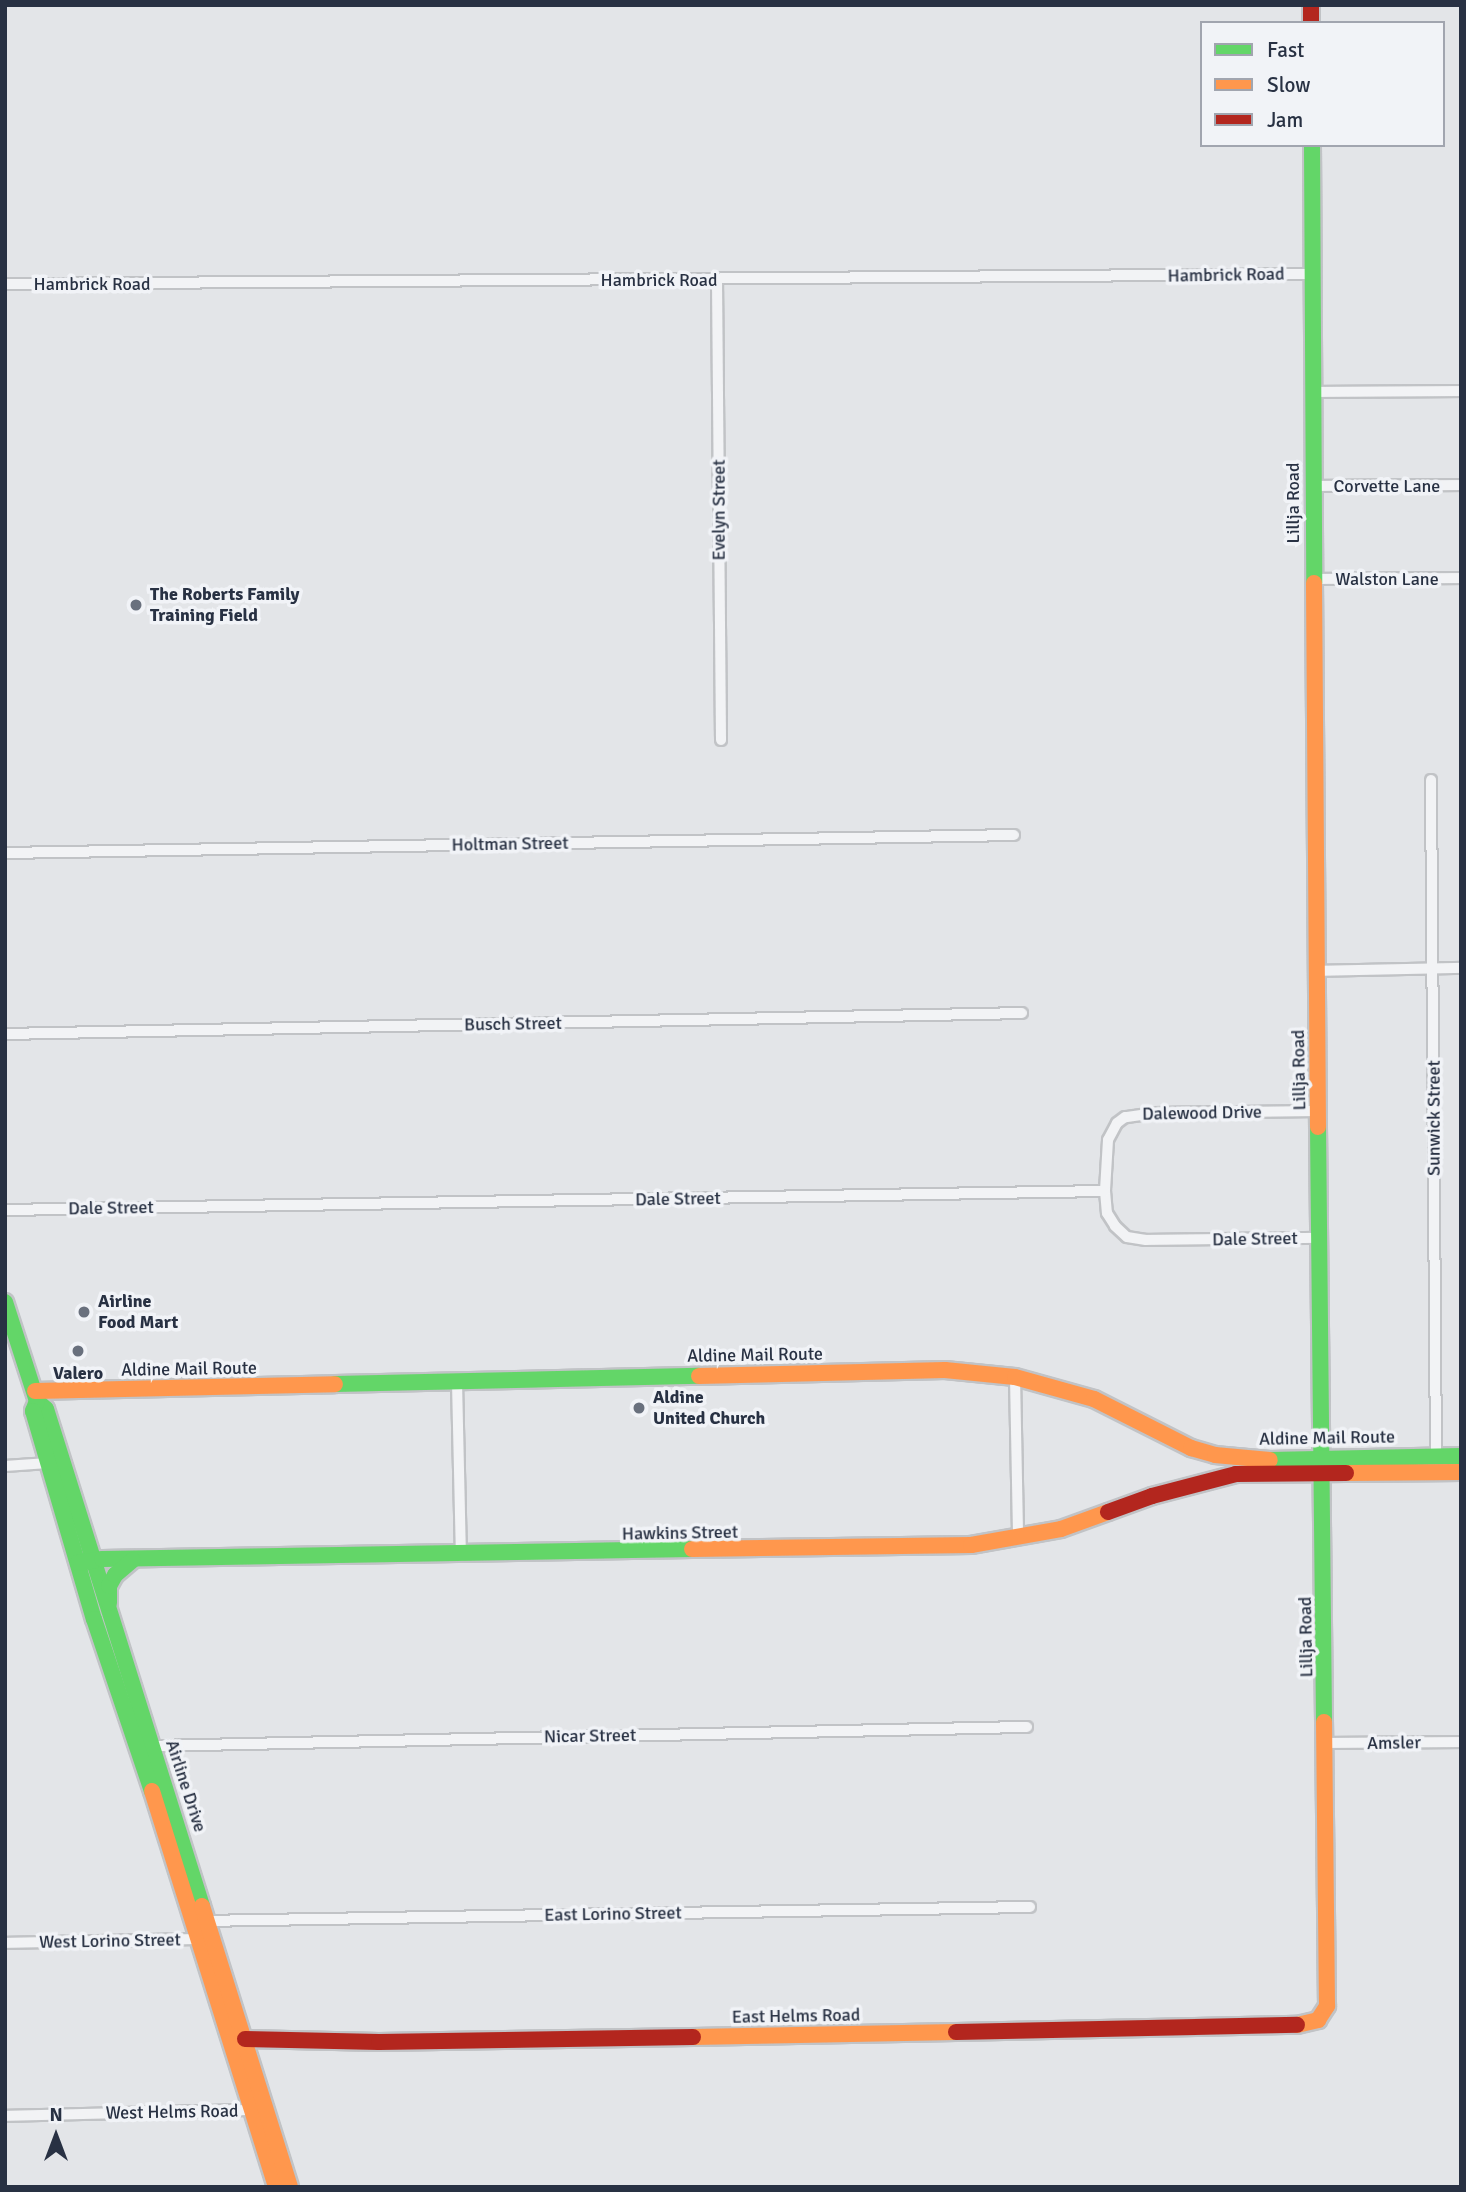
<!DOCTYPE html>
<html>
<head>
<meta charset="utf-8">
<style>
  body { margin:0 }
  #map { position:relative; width:1466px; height:2192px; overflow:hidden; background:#e3e5e8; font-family:Signika,sans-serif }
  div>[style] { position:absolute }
  .roads { filter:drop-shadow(2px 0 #c1c3c6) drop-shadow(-2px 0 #c1c3c6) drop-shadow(0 2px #c1c3c6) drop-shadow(0 -2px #c1c3c6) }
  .street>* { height:10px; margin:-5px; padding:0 5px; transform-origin:5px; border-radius:5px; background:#f2f3f5 }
  .fast>* { height:16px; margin:-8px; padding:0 8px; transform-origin:8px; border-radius:8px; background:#63d668 }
  .slow>* { height:16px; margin:-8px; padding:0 8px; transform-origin:8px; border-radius:8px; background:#ff974d }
  .jam>* { height:16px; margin:-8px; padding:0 8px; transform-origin:8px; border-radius:8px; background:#b3261e }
  .dots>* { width:19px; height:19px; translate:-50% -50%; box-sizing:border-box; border:4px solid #f1f3f7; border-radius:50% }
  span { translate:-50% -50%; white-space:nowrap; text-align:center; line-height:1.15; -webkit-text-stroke:7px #f1f3f7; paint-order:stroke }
  .street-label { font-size:18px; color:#283143 }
  .poi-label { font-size:18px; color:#283143; font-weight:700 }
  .left { translate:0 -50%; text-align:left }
  .frame { position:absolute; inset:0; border:7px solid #283143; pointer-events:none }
  .legend { position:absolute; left:1200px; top:21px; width:245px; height:126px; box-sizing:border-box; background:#f1f3f7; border:2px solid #a1a5af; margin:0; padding:9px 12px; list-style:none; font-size:21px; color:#283143 }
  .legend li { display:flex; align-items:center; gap:14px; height:35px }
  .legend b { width:35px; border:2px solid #a1a5af }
  .north { position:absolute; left:21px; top:2101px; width:70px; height:70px; -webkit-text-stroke:5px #f1f3f7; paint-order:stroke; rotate:0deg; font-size:19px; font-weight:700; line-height:28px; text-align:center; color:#283143 }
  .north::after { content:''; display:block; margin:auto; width:24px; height:32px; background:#283143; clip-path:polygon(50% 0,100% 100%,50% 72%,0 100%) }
</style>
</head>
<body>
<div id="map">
  <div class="roads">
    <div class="street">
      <div style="left:717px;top:280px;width:460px;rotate:89.5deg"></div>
      <div style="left:5px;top:284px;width:1307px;rotate:-0.44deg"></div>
      <div style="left:1313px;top:392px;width:148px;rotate:-0.4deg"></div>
      <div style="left:1312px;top:486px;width:149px;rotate:-0.4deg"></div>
      <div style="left:1313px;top:579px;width:148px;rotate:-0.4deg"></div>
      <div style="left:1431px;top:780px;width:676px;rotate:89.58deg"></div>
      <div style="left:5px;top:853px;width:1009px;rotate:-1.02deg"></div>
      <div style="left:1316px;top:971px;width:145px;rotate:-1.2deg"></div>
      <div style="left:5px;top:1034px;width:1017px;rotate:-1.18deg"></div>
      <div style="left:1319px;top:1111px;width:164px;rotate:179.3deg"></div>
      <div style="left:1155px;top:1113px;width:30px;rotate:172deg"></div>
      <div style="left:1125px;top:1117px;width:10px;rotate:143deg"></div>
      <div style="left:1117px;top:1123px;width:19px;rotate:118deg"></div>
      <div style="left:1108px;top:1140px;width:51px;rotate:93.4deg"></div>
      <div style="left:1105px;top:1191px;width:22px;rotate:85deg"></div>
      <div style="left:1107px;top:1213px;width:15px;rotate:58deg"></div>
      <div style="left:1115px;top:1226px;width:16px;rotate:43deg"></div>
      <div style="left:1127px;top:1237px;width:19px;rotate:9deg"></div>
      <div style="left:1146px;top:1240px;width:173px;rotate:-0.7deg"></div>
      <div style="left:5px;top:1210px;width:1100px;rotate:-0.99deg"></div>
      <div style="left:1015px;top:1377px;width:162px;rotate:88.9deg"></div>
      <div style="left:457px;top:1382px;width:174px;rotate:88.7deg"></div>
      <div style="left:5px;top:1466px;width:43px;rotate:-4deg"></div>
      <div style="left:1327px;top:1743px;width:134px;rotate:-0.4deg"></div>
      <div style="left:153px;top:1746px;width:874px;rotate:-1.25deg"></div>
      <div style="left:201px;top:1921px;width:829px;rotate:-0.97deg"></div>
      <div style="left:5px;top:1943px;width:199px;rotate:-1.2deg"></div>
      <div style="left:5px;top:2116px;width:249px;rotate:-1.4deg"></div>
    </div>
    <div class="fast">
      <div style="left:1312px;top:145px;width:438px;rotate:89.7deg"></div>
      <div style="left:1318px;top:1127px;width:595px;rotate:89.42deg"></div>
      <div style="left:5px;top:1302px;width:104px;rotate:72.1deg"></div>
      <div style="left:37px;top:1401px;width:12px;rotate:42deg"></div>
      <div style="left:46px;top:1409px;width:521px;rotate:72.57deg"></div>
      <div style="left:335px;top:1384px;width:364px;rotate:-1.3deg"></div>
      <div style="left:37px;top:1401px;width:11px;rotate:112deg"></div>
      <div style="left:33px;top:1411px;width:217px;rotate:73.7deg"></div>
      <div style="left:94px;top:1619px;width:182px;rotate:71.4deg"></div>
      <div style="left:1270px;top:1460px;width:191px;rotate:-1.2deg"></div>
      <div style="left:78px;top:1563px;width:24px;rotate:-9deg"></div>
      <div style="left:102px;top:1559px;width:590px;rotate:-0.97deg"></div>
      <div style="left:109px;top:1603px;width:17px;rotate:-90deg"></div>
      <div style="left:109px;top:1586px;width:13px;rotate:-61deg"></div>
      <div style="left:115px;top:1575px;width:23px;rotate:-40deg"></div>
    </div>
    <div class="slow">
      <div style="left:1314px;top:583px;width:544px;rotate:89.58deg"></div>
      <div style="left:699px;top:1376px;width:246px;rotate:-1.4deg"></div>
      <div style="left:945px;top:1370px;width:70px;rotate:5.7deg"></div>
      <div style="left:1015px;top:1377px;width:82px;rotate:15.6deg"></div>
      <div style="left:1094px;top:1399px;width:109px;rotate:26.8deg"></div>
      <div style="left:1191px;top:1448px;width:25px;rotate:16deg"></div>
      <div style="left:1215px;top:1455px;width:55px;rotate:5.2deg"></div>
      <div style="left:35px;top:1391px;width:300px;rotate:-1.3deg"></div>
      <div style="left:1346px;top:1473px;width:115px;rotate:-0.5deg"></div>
      <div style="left:692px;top:1549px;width:279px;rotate:-0.8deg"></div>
      <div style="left:971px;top:1545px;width:91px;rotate:-10.1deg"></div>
      <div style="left:1061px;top:1529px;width:50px;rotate:-19.9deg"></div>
      <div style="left:152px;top:1791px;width:415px;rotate:72.6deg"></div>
      <div style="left:202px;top:1906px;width:294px;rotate:72.6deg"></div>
      <div style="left:1297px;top:2025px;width:22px;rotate:-13deg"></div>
      <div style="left:1318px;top:2020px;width:17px;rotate:-57deg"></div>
      <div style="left:1327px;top:2006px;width:284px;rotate:-90.6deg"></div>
      <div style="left:693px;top:2037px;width:263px;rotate:-1.1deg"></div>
    </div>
    <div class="jam">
      <div style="left:1311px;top:5px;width:18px;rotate:90deg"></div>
      <div style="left:1108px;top:1512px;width:47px;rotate:-20deg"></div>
      <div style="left:1152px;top:1496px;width:87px;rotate:-14.7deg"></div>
      <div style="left:1236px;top:1474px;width:110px;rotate:-0.5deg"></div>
      <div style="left:956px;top:2032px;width:341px;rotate:-1.2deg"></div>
      <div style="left:245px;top:2039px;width:134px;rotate:1.3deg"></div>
      <div style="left:379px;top:2042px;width:314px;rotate:-0.9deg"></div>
    </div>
  </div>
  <div class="dots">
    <div style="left:136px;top:605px;background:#69707d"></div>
    <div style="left:84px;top:1312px;background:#69707d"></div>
    <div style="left:78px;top:1351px;background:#69707d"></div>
    <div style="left:639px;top:1408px;background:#69707d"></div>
  </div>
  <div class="street-label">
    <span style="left:1226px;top:275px;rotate:-1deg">Hambrick Road</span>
    <span style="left:659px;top:280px">Hambrick Road</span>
    <span style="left:92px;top:284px">Hambrick Road</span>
    <span style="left:1387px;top:486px">Corvette Lane</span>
    <span style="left:1293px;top:503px;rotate:-90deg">Lillja Road</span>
    <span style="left:719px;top:510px;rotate:-90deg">Evelyn Street</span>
    <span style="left:1387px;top:579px">Walston Lane</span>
    <span style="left:510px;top:844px;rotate:-1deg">Holtman Street</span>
    <span style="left:513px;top:1024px;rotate:-1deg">Busch Street</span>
    <span style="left:1299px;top:1070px;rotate:-91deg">Lillja Road</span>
    <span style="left:1202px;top:1113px;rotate:-1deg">Dalewood Drive</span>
    <span style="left:1434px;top:1118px;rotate:-90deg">Sunwick Street</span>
    <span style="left:678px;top:1199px;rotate:-1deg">Dale Street</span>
    <span style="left:111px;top:1208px;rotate:-1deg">Dale Street</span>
    <span style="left:1255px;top:1239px;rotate:-1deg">Dale Street</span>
    <span style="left:755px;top:1355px;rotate:-1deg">Aldine Mail Route</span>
    <span style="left:189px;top:1369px;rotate:-1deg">Aldine Mail Route</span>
    <span style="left:1327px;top:1438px;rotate:-1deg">Aldine Mail Route</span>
    <span style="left:680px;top:1533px;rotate:-1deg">Hawkins Street</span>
    <span style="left:1306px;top:1637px;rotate:-91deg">Lillja Road</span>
    <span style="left:590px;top:1736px;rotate:-1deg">Nicar Street</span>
    <span style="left:1394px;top:1743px;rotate:-1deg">Amsler</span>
    <span style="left:186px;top:1786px;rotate:72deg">Airline Drive</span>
    <span style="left:613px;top:1914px;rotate:-1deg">East Lorino Street</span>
    <span style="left:110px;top:1941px;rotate:-1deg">West Lorino Street</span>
    <span style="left:796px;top:2016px;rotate:-1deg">East Helms Road</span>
    <span style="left:172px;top:2112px;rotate:-1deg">West Helms Road</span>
  </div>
  <div class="poi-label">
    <span class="left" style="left:150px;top:605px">The Roberts Family<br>Training Field</span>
    <span class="left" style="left:98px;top:1312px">Airline<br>Food Mart</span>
    <span style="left:78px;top:1373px">Valero</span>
    <span class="left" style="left:653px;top:1408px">Aldine<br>United Church</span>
  </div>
  <div class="frame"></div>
  <ul class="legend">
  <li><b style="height:9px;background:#63d668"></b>Fast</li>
  <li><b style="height:9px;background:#ff974d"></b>Slow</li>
  <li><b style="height:9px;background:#b3261e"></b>Jam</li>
  </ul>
  <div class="north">N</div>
</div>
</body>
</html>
